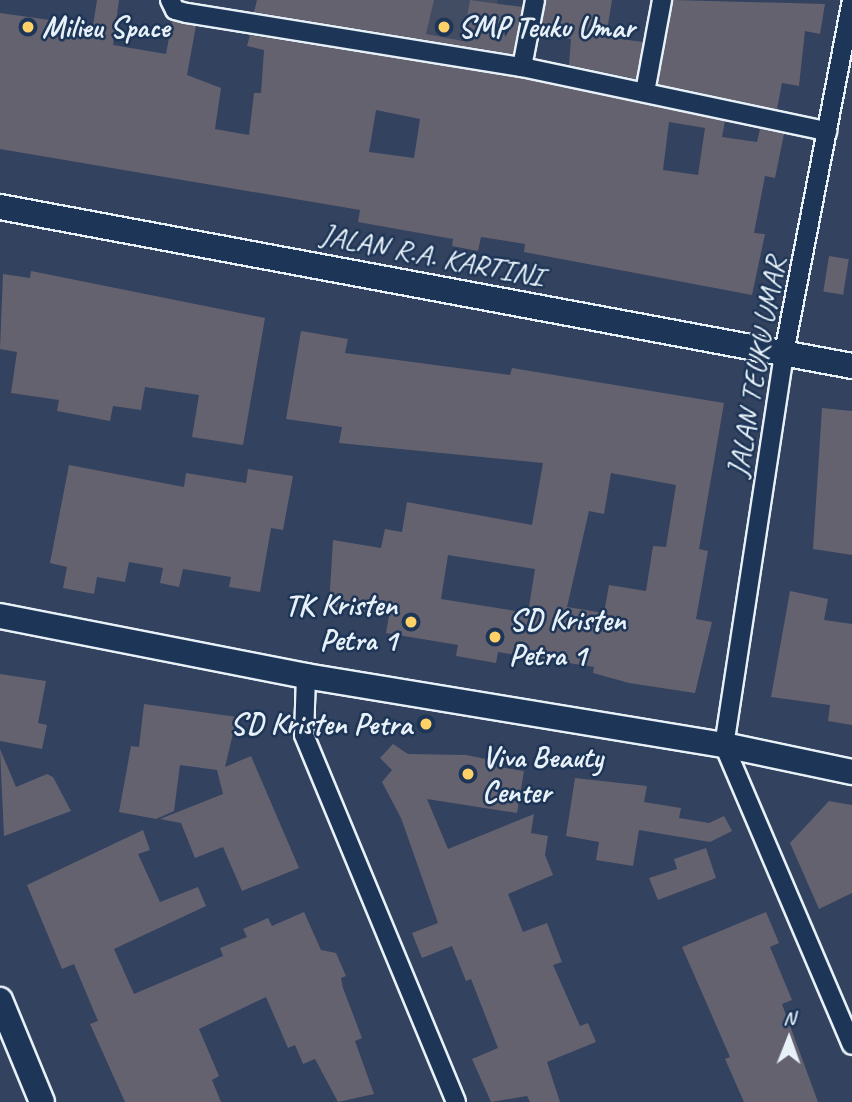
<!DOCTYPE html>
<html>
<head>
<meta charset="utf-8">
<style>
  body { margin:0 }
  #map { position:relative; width:852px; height:1102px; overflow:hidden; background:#33425e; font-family:Caveat,sans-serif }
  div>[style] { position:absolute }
  .built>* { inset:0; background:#424c63 }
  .building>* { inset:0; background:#656270; transform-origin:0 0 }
  .roads { filter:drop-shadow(2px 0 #e8f1f8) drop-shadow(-2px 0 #e8f1f8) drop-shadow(0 2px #e8f1f8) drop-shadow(0 -2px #e8f1f8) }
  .street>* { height:18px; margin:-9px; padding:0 9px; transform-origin:9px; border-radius:9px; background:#1d3557 }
  .secondary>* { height:24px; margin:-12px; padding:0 12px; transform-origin:12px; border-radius:12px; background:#1d3557 }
  .dots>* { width:19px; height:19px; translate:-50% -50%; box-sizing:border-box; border:4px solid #1d3557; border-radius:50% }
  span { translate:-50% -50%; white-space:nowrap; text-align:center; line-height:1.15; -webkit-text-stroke:5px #1d3557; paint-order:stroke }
  .poi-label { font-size:30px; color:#e8f1f8; font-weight:700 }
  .left { translate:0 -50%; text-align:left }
  .right { translate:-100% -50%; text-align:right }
  .street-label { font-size:30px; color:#e8f1f8 }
  .north { position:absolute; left:754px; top:1004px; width:70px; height:70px; -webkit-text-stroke:5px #1d3557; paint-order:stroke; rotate:1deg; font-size:19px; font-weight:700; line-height:28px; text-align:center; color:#e8f1f8 }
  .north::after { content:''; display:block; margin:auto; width:24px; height:32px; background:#e8f1f8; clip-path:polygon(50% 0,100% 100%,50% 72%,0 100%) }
</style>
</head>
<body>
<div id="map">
  <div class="built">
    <div style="clip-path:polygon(411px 0,498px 0,486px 59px,391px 41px,398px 10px)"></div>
  </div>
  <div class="building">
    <div style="clip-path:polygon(evenodd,97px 0,119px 0,113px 45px,166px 54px,172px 21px,196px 26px,187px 75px,221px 88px,215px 129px,249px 135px,254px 93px,261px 93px,264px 50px,247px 46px,250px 35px,514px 77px,725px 121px,722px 137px,757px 142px,760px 129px,784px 134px,775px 178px,765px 176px,754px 233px,765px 234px,752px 295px,524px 252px,525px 244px,481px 237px,478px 251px,452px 246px,453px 239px,358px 222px,360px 210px,0 149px,0 13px,57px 21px,55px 33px,91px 38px,97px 0,376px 110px,420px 119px,414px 158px,369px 152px,376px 110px,97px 0,669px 122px,705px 128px,698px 175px,663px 170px,669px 122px)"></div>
    <div style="clip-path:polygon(257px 0,434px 0,426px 34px,463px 41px,470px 0,522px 7px,513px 54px,254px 12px)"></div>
    <div style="clip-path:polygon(546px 0,612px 0,606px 37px,643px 42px,636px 79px,569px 65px,571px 39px,540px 33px)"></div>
    <div style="clip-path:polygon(673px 0,825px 4px,820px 34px,805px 31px,799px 86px,782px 83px,777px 109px,658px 84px)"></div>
    <div style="left:829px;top:256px;width:20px;height:36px;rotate:9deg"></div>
    <div style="clip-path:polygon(31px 271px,265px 318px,243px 445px,192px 437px,199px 395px,145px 387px,141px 410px,113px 406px,110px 421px,57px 411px,59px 400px,11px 393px,17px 352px,0 349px,3px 274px,30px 278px)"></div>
    <div style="clip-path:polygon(evenodd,301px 331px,348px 339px,345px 353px,510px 375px,512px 368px,724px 403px,699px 549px,708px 551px,696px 619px,712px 622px,695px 693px,629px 683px,593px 673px,594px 667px,498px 652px,496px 663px,456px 656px,458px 645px,386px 633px,389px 616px,329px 606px,333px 540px,381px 548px,385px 529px,402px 532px,407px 502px,532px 525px,543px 463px,339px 443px,342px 427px,286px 419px,301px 331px,611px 473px,676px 485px,666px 547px,653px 546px,646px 591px,609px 585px,604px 613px,567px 607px,589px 511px,604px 514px,611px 473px,301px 331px,448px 555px,535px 569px,528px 613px,441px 599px,448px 555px)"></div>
    <div style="clip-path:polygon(822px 408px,852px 411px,852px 555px,813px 549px)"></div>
    <div style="clip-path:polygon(69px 465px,184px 487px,186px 473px,246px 483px,248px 469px,293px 476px,283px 530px,271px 528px,260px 592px,229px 587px,231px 577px,183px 569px,179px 587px,160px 583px,163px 568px,129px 562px,125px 582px,97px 577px,94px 594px,63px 588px,67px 567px,50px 563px)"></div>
    <div style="clip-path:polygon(790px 591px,828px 599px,824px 620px,852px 624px,852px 725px,828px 721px,830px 705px,771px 697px)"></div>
    <div style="clip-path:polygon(0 674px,46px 681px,38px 723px,47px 725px,42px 749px,0 741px)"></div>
    <div style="clip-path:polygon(144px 704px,237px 717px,225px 767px,251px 756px,299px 868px,242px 891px,223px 847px,195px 858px,181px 823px,160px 819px,223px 794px,217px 770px,180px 765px,174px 811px,156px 819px,119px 812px,131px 746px,139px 747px)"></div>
    <div style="clip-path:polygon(393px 744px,408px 754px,466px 755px,486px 759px,485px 765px,524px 771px,517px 813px,427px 799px,448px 849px,534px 814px,531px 833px,548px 836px,545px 855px,553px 875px,508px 894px,523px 932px,547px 923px,562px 962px,553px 965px,580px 1026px,588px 1023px,596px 1042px,547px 1062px,560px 1102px,530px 1102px,527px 1096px,491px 1102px,472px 1059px,498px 1048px,471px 979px,466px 981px,452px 946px,422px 958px,412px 933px,438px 923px,401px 818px,382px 782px,392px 770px,380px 758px)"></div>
    <div style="clip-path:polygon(0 749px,16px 787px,47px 774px,53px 777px,71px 811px,4px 836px)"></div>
    <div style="clip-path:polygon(575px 778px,647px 786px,644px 802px,681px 808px,679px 818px,709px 823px,724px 816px,732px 831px,710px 842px,639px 830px,633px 866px,596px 860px,599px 842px,566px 836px)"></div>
    <div style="clip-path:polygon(829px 801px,852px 805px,852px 893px,819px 909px,790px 843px)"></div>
    <div style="clip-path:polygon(143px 830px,150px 850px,138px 854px,160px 902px,198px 887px,206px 906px,114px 949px,134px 994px,223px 956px,220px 948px,247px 937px,243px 929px,268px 918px,272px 926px,304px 912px,321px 950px,336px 953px,346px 976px,341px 978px,343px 988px,362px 1038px,355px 1041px,374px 1094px,338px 1102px,315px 1059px,303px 1064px,295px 1045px,288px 1048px,266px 997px,199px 1029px,219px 1076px,212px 1080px,221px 1102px,125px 1102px,90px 1024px,98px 1021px,74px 964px,62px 969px,27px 885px)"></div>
    <div style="clip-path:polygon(706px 848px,716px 878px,658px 900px,649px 878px,677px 869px,674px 859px)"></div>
    <div style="clip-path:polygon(766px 912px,779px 943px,770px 947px,792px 1000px,782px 1004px,818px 1102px,744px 1102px,725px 1059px,730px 1057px,682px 947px)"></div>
  </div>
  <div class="roads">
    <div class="street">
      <div style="left:170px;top:0;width:11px;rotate:63deg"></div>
      <div style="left:175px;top:10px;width:12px;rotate:14deg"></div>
      <div style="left:187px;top:13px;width:339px;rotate:9.2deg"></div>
      <div style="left:522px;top:67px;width:312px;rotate:11.9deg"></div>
      <div style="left:852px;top:0;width:360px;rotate:100.9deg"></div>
      <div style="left:784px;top:354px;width:396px;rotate:98.7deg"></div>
      <div style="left:724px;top:745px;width:326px;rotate:66.9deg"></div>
      <div style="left:522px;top:67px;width:68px;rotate:-79deg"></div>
      <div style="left:645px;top:92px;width:94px;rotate:-79.5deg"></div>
      <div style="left:306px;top:676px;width:59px;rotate:91.9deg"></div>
      <div style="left:304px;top:735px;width:397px;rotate:67.5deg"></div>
    </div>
    <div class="secondary">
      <div style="left:0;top:207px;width:867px;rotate:10.57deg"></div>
      <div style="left:0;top:616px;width:312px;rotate:11.1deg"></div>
      <div style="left:306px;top:676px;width:424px;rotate:9.4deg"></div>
      <div style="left:724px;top:745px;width:131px;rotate:11.9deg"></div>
      <div style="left:0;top:1000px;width:110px;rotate:67.6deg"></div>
    </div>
  </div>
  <div class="dots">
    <div style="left:28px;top:27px;background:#ffd166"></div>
    <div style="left:444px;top:27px;background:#ffd166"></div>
    <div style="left:411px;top:622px;background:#ffd166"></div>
    <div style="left:495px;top:637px;background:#ffd166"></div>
    <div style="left:426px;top:724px;background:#ffd166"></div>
    <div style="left:468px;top:774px;background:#ffd166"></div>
  </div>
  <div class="poi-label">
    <span class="left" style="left:42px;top:27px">Milieu Space</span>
    <span class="left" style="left:458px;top:27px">SMP Teuku Umar</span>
    <span class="right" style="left:397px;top:622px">TK Kristen<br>Petra 1</span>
    <span class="left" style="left:509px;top:637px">SD Kristen<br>Petra 1</span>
    <span class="right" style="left:412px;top:724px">SD Kristen Petra</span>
    <span class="left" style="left:482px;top:774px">Viva Beauty<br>Center</span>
  </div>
  <div class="street-label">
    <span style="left:432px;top:255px;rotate:11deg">JALAN R.A. KARTINI</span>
    <span style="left:756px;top:367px;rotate:-80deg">JALAN TEUKU UMAR</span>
  </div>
  <div class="north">N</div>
</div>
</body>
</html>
